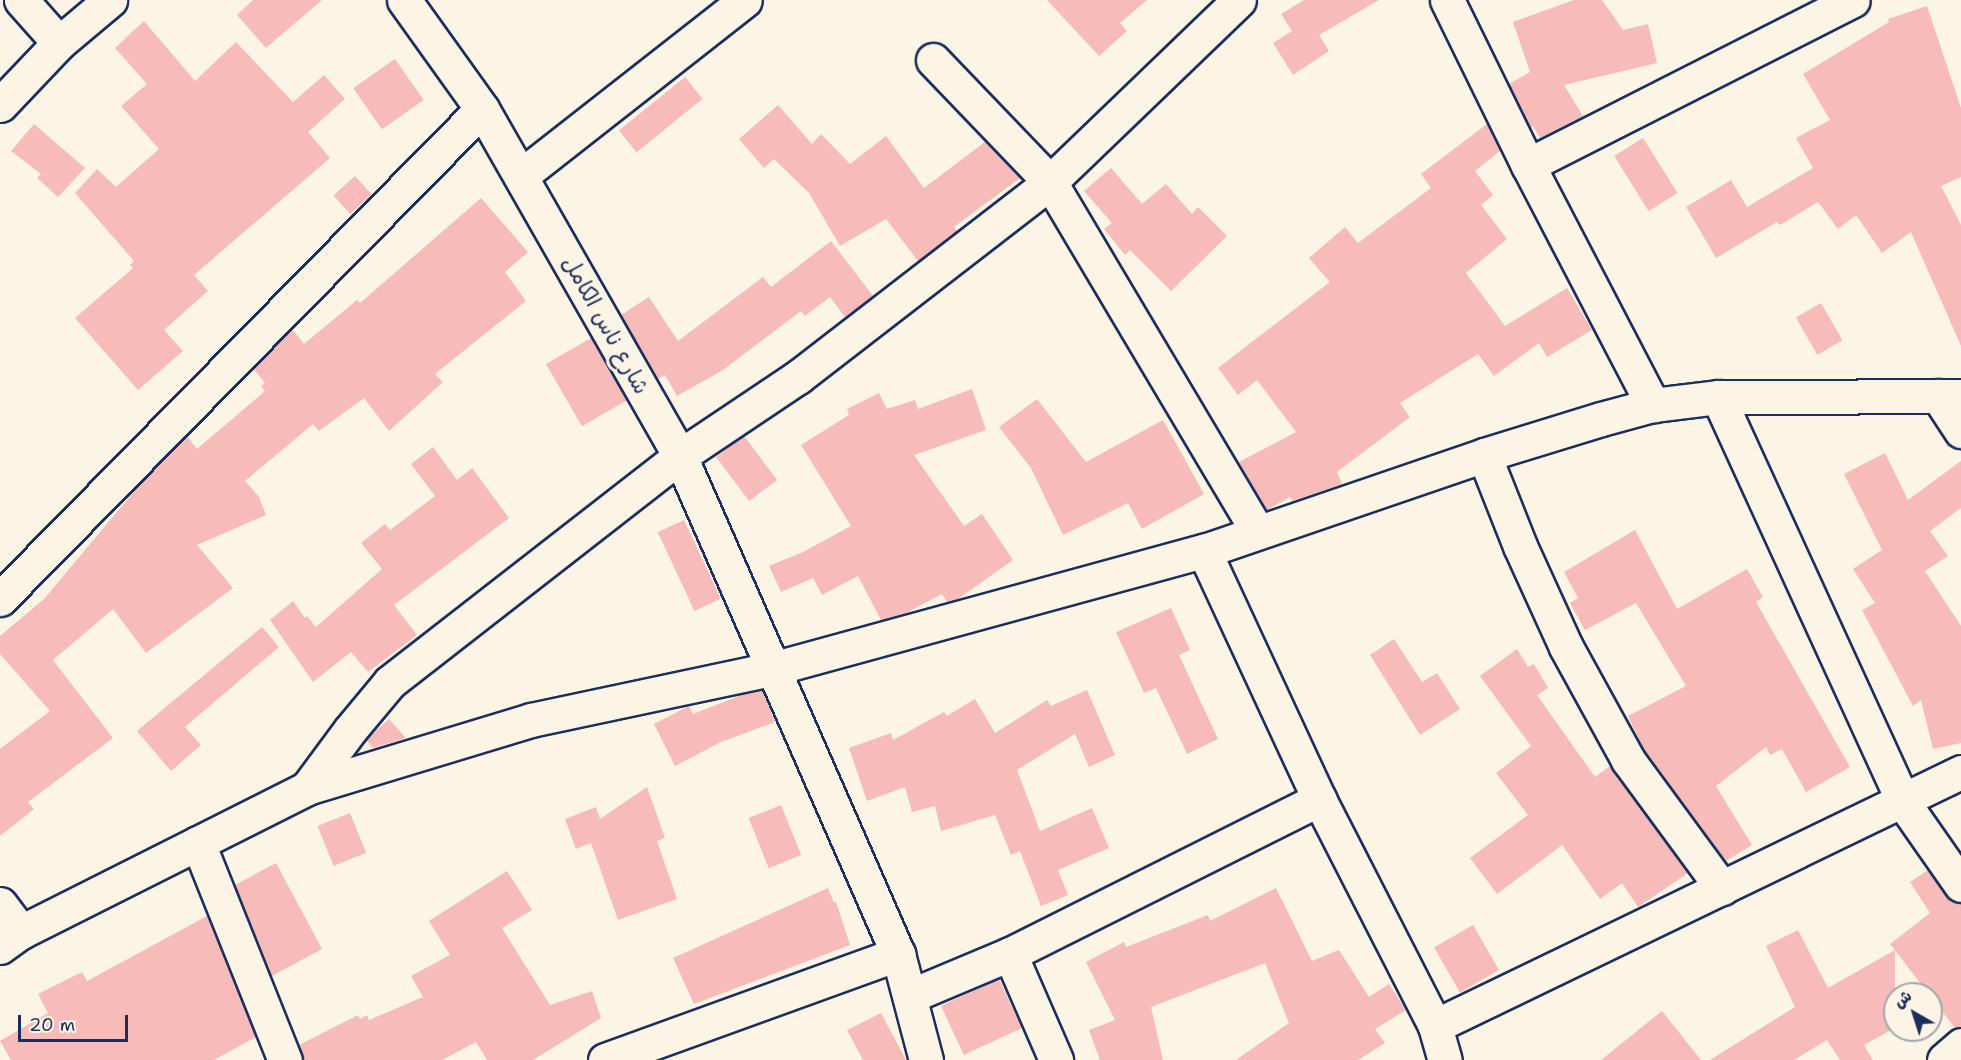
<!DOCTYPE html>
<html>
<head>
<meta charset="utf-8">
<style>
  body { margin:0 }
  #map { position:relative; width:1961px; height:1060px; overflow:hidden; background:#fcf5e5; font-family:"Shantell Sans","Playpen Sans Arabic",sans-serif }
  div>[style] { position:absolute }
  .building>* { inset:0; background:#f7bbb9; transform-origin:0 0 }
  .roads { filter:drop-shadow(2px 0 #1b2f5e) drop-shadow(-2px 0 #1b2f5e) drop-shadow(0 2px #1b2f5e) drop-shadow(0 -2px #1b2f5e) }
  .minor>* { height:33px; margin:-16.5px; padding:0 16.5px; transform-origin:16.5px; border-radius:16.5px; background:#fcf5e5 }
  span { translate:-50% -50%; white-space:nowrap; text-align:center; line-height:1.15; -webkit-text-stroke:6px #fcf5e5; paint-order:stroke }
  .street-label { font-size:22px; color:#1b2f5e }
  .north { position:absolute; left:1883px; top:982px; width:60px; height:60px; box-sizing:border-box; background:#fcf5e5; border:2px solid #a2a6af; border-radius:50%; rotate:321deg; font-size:16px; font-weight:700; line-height:24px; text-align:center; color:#1b2f5e }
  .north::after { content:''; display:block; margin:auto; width:21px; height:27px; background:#1b2f5e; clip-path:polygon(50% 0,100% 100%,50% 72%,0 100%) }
  .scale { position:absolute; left:18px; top:1015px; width:110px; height:27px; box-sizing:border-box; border:3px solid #1b2f5e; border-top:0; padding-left:8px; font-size:18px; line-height:21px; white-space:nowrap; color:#1b2f5e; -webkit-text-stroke:4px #fcf5e5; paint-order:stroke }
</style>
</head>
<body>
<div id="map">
  <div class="building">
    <div style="clip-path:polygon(253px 0,322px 0,266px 48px,237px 15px)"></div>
    <div style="clip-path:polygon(1047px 0,1147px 0,1120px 23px,1127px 31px,1099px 56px)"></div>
    <div style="clip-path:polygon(1304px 0,1379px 0,1319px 35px,1329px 51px,1293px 75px,1273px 43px,1292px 31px,1281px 14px)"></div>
    <div style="clip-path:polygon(1574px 0,1602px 0,1623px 30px,1648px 24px,1657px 63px,1564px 85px,1583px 116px,1540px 138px,1533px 126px,1531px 128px,1509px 84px,1530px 72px,1513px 22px)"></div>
    <div style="clip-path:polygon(1927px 6px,1961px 108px,1961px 177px,1941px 186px,1961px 225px,1961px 346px,1911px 232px,1882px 253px,1856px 215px,1838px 229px,1818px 202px,1780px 225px,1777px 222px,1716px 258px,1686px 207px,1731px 180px,1747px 207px,1813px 168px,1796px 138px,1830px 120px,1803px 74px,1889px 22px,1888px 19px)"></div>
    <div style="clip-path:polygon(144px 21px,195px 81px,236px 42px,293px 102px,324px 75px,345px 99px,308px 132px,330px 158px,194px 275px,208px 291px,164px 330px,183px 351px,138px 390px,75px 318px,133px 268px,130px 265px,134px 261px,75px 193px,97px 169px,116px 187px,159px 149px,121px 106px,147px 84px,115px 48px)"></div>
    <div style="left:395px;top:59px;width:50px;height:51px;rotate:55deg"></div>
    <div style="left:685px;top:77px;width:28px;height:85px;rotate:51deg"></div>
    <div style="clip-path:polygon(778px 105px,812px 144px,821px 134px,850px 164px,886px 136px,924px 188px,985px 142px,1020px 178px,954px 227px,957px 231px,918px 261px,886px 219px,840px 246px,809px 193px,774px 159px,764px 168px,739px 139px)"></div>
    <div style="clip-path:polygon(34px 124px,85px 168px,58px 197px,37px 178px,41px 174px,11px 151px)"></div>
    <div style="clip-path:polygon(1487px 124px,1500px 151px,1475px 171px,1493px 195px,1481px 205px,1507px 239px,1466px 273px,1505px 326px,1567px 288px,1592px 330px,1547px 357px,1539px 343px,1494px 376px,1478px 354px,1400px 403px,1410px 417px,1337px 472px,1342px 484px,1292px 501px,1290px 497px,1267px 510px,1239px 462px,1296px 432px,1257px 380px,1238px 395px,1218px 368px,1330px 282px,1309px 258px,1345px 227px,1358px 243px,1431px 188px,1421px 174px)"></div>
    <div style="left:1643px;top:138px;width:65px;height:34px;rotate:58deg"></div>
    <div style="clip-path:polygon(1111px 168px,1142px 204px,1166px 184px,1192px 214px,1198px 207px,1227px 236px,1171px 291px,1130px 250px,1125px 255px,1104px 229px,1112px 223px,1084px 191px)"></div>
    <div style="left:355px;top:176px;width:25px;height:29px;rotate:48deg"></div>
    <div style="clip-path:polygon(481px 198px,528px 252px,505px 272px,526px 301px,435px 374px,443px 382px,389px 431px,364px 398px,319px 431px,313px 424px,245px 481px,259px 497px,266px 515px,197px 545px,233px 588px,146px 653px,113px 609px,53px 660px,113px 738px,28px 802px,34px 809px,0 836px,0 749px,50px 711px,0 654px,0 636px,44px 599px,142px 482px,187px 436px,197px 449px,265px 391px,261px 386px,265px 383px,253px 368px,284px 337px,293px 330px,304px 344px,357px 300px,360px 303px)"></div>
    <div style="clip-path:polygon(831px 241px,873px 296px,845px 317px,830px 297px,805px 316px,801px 311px,723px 370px,677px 396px,665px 375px,658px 379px,621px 315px,649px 297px,678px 341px,763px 277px,771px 287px)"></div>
    <div style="left:1821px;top:303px;width:43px;height:29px;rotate:60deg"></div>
    <div style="left:591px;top:338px;width:72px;height:52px;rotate:60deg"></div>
    <div style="clip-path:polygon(972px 389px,986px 430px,914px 455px,964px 526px,982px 514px,1013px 560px,958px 599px,947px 602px,942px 594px,906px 613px,881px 620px,858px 576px,822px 595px,813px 578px,781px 592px,769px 566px,803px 552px,851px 526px,801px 445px,849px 415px,847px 409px,879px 393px,887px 409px,915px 400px,918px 409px)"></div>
    <div style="clip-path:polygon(1037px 399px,1086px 462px,1163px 420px,1204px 494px,1142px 529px,1128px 503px,1063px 535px,1031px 468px,999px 427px)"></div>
    <div style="left:744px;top:436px;width:55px;height:35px;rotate:53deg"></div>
    <div style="clip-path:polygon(433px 447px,457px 480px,472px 468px,509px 518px,394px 605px,417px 635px,368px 672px,351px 652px,313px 682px,270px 620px,293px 601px,305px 618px,307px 616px,316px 627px,382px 569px,361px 543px,385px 524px,390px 530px,435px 496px,411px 464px)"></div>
    <div style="clip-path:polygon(1885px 453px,1908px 500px,1961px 461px,1961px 508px,1930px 531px,1948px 556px,1925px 571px,1961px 626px,1961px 743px,1933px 749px,1921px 700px,1913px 706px,1862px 610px,1875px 603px,1853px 569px,1882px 550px,1844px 474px)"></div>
    <div style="left:684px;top:520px;width:87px;height:29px;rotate:65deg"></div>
    <div style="clip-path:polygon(1635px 530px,1677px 609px,1747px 569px,1763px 597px,1756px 602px,1850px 767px,1806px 792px,1782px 749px,1770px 755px,1766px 747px,1716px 786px,1752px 845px,1726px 861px,1644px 750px,1628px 716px,1686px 686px,1636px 603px,1585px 630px,1570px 603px,1578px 598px,1564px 572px)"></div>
    <div style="clip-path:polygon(1171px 608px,1190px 650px,1179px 655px,1218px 739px,1187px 754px,1156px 688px,1144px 693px,1116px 632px)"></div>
    <div style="clip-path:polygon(262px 627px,279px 647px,185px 727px,201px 745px,171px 771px,137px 731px)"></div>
    <div style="clip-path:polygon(1394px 639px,1422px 682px,1437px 673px,1460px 709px,1420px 735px,1370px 655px)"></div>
    <div style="clip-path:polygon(1517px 649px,1528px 667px,1534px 664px,1548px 688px,1537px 695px,1595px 777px,1610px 766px,1688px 873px,1638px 907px,1622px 883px,1600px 899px,1562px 845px,1497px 894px,1470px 858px,1528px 815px,1496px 773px,1531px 746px,1480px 676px)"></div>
    <div style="clip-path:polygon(762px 690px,775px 722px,721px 742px,675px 766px,654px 724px,689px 706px,693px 714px,744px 694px)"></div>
    <div style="clip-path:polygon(1087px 690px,1115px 755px,1089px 767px,1075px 734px,1017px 770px,1040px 831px,1092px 808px,1109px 848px,1058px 870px,1068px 895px,1041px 906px,1020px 851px,1011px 855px,995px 815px,941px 831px,935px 806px,912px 812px,905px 787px,867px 801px,849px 748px,891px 733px,893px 740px,944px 712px,947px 716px,975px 699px,995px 733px,1047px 700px,1051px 706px)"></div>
    <div style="clip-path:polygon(389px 719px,406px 738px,373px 748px,366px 740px)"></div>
    <div style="clip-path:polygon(647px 787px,665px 838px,657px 841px,677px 899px,618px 920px,591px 843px,576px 849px,565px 819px,596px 807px,600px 819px)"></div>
    <div style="left:781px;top:805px;width:54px;height:35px;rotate:68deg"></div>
    <div style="left:350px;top:813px;width:43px;height:35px;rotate:68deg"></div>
    <div style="clip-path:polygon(276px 863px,322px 949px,272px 976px,235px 885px)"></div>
    <div style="clip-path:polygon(1928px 870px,1946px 896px,1961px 903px,1961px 1027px,1955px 1028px,1890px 944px,1930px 913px,1910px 882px)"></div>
    <div style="clip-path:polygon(507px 871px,532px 910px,502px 928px,550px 1005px,592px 991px,601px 1018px,533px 1060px,487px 1060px,476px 1042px,442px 1060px,303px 1060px,299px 1045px,358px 1015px,360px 1019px,367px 1015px,369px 1020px,423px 997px,411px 976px,450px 955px,429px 921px)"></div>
    <div style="clip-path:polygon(828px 888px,834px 903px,836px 902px,850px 945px,694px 1004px,673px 958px)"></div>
    <div style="clip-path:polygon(1276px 888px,1312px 961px,1339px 950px,1369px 997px,1389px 984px,1406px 1010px,1375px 1029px,1385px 1043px,1358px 1060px,1236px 1060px,1289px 1023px,1265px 963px,1151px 1007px,1163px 1060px,1100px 1060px,1089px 1030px,1115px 1020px,1086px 962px,1124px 942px,1126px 947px,1208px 915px,1210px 921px)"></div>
    <div style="clip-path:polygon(207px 916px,256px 1037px,214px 1060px,11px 1060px,0 1041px,48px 1013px,38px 994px,82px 972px,87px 981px)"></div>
    <div style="left:1473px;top:925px;width:52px;height:45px;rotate:60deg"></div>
    <div style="clip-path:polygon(1798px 930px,1828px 988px,1895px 950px,1895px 1028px,1864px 1045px,1873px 1060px,1840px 1060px,1827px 1040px,1794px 1060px,1710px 1060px,1795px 1007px,1766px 946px)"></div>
    <div style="left:999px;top:979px;width:54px;height:64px;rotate:65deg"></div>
    <div style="clip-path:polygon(1662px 1011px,1701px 1060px,1601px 1060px)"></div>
    <div style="clip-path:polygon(881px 1013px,906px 1060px,863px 1060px,847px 1030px)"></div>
  </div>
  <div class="roads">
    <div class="minor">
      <div style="left:21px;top:0;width:57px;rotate:48.5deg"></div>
      <div style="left:404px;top:0;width:134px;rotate:54.4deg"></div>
      <div style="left:482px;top:109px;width:400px;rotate:60.3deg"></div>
      <div style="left:680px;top:456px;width:544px;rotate:66.36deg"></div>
      <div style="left:898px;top:954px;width:110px;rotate:75.2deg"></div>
      <div style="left:1447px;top:0;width:184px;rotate:63.9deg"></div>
      <div style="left:1528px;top:165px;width:271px;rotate:62.5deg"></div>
      <div style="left:933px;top:60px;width:169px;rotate:46.2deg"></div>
      <div style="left:1050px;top:182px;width:407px;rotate:59.3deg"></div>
      <div style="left:0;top:105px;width:86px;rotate:-46.4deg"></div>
      <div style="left:59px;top:43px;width:67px;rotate:-40.1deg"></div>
      <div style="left:1528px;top:165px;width:364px;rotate:-26.9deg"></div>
      <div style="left:522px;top:175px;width:283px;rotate:-38.1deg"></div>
      <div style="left:1938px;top:396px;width:42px;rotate:56.7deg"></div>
      <div style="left:1718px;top:397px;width:445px;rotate:65.4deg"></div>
      <div style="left:1903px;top:802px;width:101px;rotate:55.1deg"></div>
      <div style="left:1484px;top:455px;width:98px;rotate:68.4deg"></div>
      <div style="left:1520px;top:546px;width:111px;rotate:65.5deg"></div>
      <div style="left:1566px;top:647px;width:129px;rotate:61.2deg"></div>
      <div style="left:1628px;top:760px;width:159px;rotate:53.7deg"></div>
      <div style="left:1204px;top:551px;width:273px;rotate:65.1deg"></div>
      <div style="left:1319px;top:799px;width:255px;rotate:62.9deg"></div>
      <div style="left:1435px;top:1026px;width:35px;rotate:74deg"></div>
      <div style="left:0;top:599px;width:687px;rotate:-45.47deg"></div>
      <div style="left:307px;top:788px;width:72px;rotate:-53.4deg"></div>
      <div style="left:350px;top:730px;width:62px;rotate:-50.2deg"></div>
      <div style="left:390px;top:682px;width:368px;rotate:-37.9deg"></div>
      <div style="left:680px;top:456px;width:142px;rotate:-33.8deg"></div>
      <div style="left:798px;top:377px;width:319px;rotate:-37.7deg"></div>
      <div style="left:1050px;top:182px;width:262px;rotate:-43.9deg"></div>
      <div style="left:198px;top:843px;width:234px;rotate:68.2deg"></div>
      <div style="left:0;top:904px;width:35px;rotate:53deg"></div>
      <div style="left:0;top:947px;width:26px;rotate:-36deg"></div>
      <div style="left:21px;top:932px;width:320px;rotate:-26.7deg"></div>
      <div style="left:307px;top:788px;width:234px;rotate:-16.9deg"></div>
      <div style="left:531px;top:720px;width:249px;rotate:-12deg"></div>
      <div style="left:775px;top:668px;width:445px;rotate:-15.3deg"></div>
      <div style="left:1204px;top:551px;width:296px;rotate:-18.9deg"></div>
      <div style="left:1484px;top:455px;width:122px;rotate:-17.1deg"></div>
      <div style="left:1601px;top:419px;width:54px;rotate:-15.1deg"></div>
      <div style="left:1653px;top:405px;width:65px;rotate:-7deg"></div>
      <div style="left:1718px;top:397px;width:243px;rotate:-0.2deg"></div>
      <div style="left:1010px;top:954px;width:116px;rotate:66.5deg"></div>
      <div style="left:910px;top:996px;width:108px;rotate:-22.8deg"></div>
      <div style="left:1010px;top:954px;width:346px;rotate:-26.6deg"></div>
      <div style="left:1435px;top:1026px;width:584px;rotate:-25.78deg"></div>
      <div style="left:605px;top:1060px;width:312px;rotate:-19.9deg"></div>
      <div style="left:1944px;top:1060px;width:23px;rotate:-41deg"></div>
    </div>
  </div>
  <div class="street-label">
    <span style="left:606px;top:325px;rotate:61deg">شارع ناس الكامل</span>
  </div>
  <div class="north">ش</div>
  <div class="scale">20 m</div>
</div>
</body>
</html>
